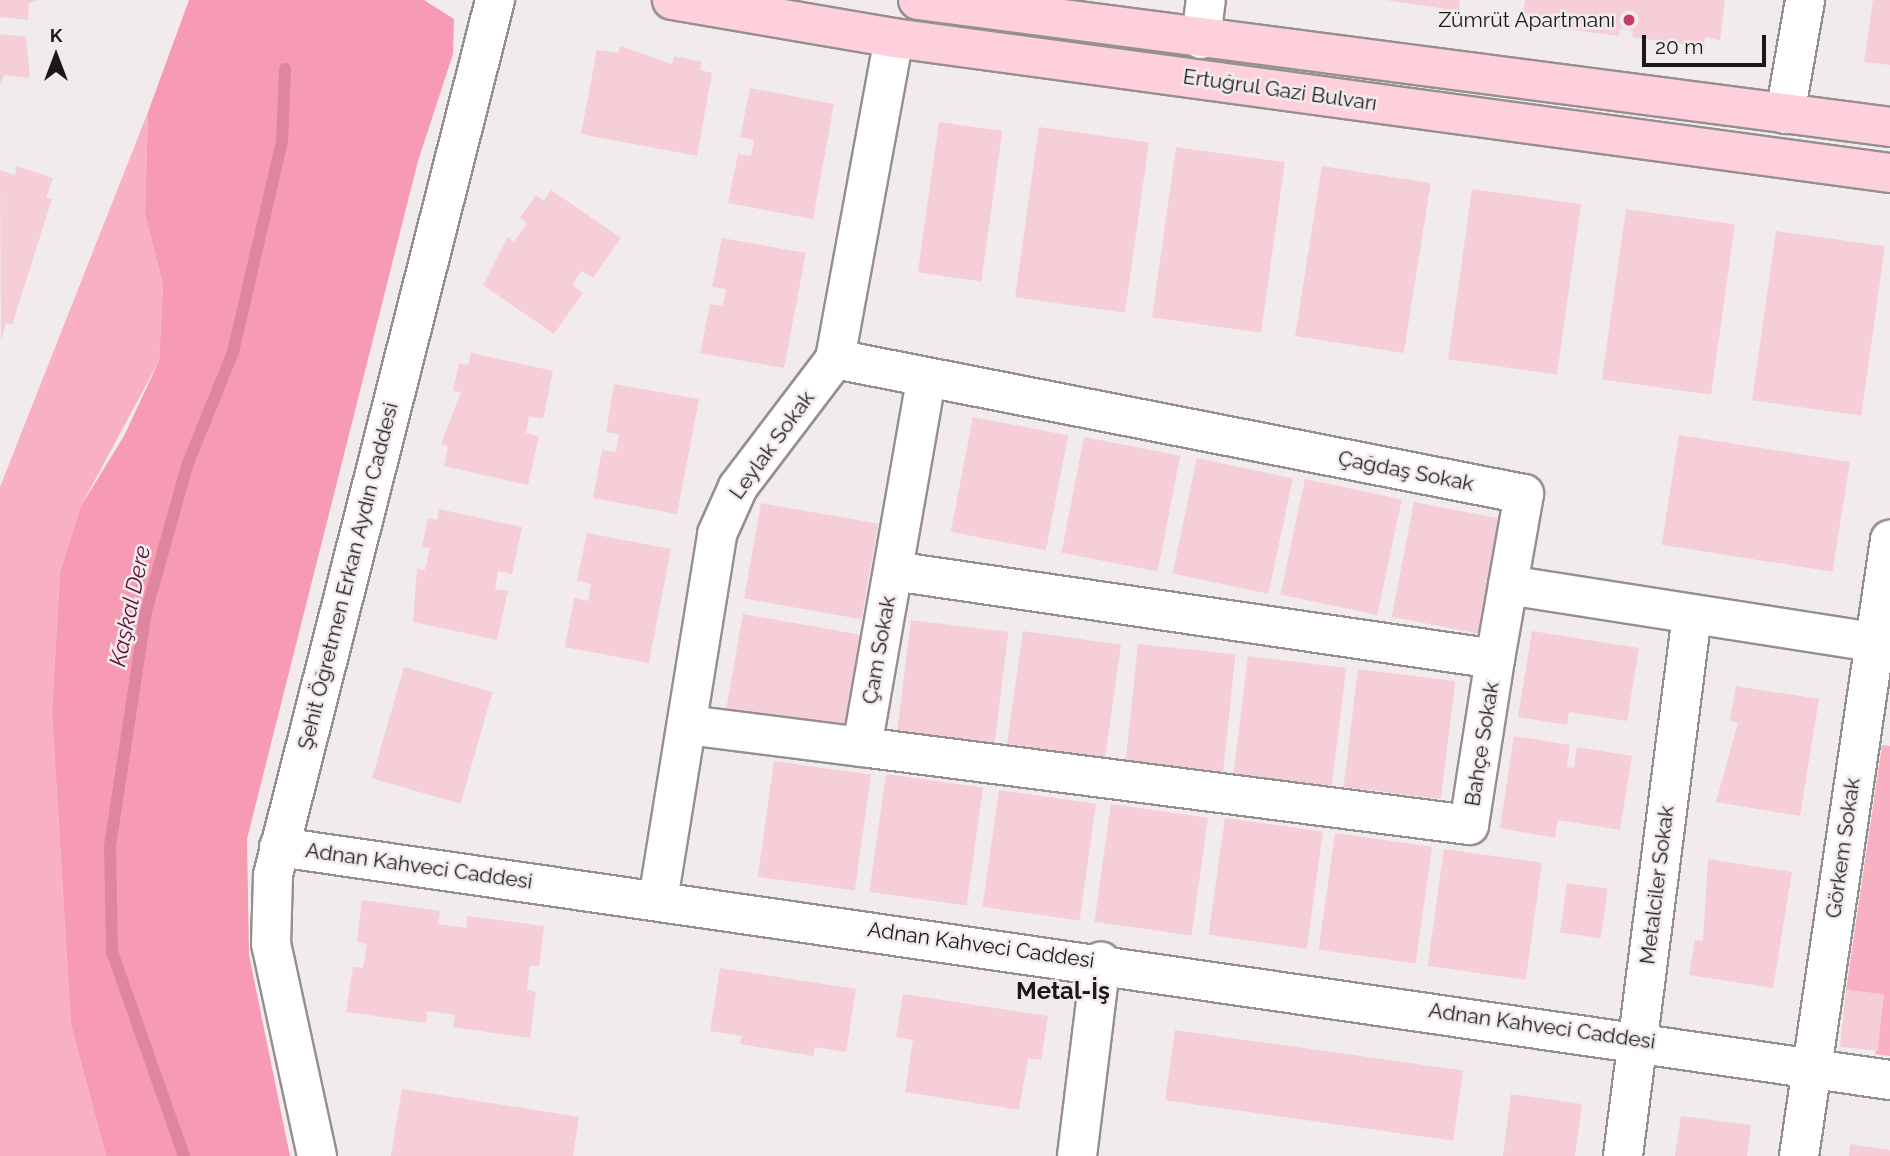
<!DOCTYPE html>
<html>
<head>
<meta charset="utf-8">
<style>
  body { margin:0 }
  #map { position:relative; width:1890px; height:1156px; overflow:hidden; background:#f2ebed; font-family:Raleway,sans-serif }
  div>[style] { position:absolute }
  .green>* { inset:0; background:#f9b0c3 }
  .forest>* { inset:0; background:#f69bb3 }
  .stream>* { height:12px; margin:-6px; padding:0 6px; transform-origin:6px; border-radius:6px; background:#df869f }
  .building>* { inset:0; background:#f5ced7; transform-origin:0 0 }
  .roads { filter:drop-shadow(2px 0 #958f91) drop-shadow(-2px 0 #958f91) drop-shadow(0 2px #958f91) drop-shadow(0 -2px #958f91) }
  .minor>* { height:38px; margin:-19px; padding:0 19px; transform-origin:19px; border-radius:19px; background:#fff }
  .major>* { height:38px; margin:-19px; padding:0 19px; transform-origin:19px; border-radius:19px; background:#fdd0dc }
  .dots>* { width:19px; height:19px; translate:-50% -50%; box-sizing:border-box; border:4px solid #f2ebed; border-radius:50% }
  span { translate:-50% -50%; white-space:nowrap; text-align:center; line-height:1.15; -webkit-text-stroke:5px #f2ebed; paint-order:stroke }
  .poi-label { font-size:21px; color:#1a1818 }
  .right { translate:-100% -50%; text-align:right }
  .street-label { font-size:21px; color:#1a1818 }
  .water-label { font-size:23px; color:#601030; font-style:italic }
  .quarter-label { font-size:24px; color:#1a1818; font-weight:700 }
  .north { position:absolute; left:21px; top:21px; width:70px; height:70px; -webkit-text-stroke:5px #f2ebed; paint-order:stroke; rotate:0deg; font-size:19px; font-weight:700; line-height:28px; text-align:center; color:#1a1818 }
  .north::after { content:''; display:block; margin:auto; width:24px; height:32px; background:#1a1818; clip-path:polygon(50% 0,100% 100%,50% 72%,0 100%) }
  .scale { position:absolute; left:1642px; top:35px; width:124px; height:32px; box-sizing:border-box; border:4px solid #1a1818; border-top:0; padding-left:9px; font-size:21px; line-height:24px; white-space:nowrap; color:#1a1818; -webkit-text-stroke:5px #f2ebed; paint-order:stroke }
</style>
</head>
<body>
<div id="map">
  <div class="green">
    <div style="clip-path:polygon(148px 112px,145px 214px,163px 285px,159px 361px,81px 506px,60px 572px,52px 712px,71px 1025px,106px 1156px,0 1156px,0 487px)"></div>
    <div style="clip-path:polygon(1882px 745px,1890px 746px,1890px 1056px,1875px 1054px,1884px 995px,1846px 990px)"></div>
  </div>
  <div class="forest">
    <div style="clip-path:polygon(189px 0,424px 0,454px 19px,453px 54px,418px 161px,247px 839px,249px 955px,290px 1156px,106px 1156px,71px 1025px,52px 712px,60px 572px,81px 506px,124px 436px,159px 361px,163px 285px,145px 214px,148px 112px)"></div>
  </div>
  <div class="stream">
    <div style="left:184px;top:1156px;width:217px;rotate:-109.4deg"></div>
    <div style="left:112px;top:951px;width:105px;rotate:-91.1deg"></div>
    <div style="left:110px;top:846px;width:237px;rotate:-81.3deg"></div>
    <div style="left:146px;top:612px;width:155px;rotate:-74.3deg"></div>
    <div style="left:188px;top:463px;width:120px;rotate:-67.9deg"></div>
    <div style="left:233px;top:352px;width:217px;rotate:-76.9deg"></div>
    <div style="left:282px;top:141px;width:72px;rotate:-87.6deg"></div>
  </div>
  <div class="building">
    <div style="clip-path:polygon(0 0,37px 0,29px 3px,28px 20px,0 17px)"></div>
    <div style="clip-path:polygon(1386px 0,1460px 0,1459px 11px)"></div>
    <div style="clip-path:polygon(1525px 0,1725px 0,1720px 40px,1705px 37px,1704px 47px,1632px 37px,1633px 31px,1620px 29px,1619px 36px,1534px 25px,1536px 15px,1523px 13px)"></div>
    <div style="clip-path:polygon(1873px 0,1890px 0,1890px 65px,1864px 62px)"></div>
    <div style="clip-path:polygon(0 34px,26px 37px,30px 78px,4px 75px,0 85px)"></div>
    <div style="clip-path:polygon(620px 46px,672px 64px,674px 56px,702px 62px,700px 70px,712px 73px,697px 156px,581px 134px,597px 50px,618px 53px)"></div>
    <div style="clip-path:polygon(750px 88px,834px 104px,813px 219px,728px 203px,738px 154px,751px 156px,754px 140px,740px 137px)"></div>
    <div style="left:939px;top:122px;width:64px;height:152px;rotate:8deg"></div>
    <div style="left:1039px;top:127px;width:111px;height:172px;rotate:8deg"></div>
    <div style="left:1176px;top:147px;width:110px;height:172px;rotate:8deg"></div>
    <div style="clip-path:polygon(17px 166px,53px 178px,46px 198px,52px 199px,12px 325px,6px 323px,1px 341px,0 170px,15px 175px)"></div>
    <div style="left:1322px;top:166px;width:110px;height:172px;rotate:9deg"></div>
    <div style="left:1472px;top:189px;width:110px;height:172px;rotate:8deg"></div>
    <div style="clip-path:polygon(551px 190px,621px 238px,593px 278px,581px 271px,572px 285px,583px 293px,554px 334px,483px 285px,508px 237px,514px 242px,527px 223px,520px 218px,536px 195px,544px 201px)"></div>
    <div style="left:1626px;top:209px;width:110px;height:172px;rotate:8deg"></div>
    <div style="left:1776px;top:231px;width:110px;height:171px;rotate:8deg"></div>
    <div style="clip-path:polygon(722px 238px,806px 253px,784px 368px,700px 353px,710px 304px,723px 306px,726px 289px,712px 287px)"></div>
    <div style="clip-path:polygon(471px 353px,553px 371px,543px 419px,529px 416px,526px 433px,539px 436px,528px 485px,444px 466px,448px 446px,441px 444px,461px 392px,453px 391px,459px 363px,468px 365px)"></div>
    <div style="clip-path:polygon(614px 384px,699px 399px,677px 514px,593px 498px,602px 450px,616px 452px,619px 434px,606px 432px)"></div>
    <div style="left:973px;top:417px;width:97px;height:117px;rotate:11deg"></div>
    <div style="left:1679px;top:435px;width:173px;height:111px;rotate:9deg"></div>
    <div style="left:1084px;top:437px;width:98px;height:118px;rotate:11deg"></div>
    <div style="left:1197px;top:458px;width:98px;height:118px;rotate:12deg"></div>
    <div style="left:1305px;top:479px;width:99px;height:118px;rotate:12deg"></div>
    <div style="left:1414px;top:502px;width:98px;height:117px;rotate:11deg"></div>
    <div style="left:761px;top:503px;width:119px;height:97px;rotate:10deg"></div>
    <div style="clip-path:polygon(439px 509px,522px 527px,512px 574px,498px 571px,495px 589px,508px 591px,497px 640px,413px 622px,417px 568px,425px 570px,430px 548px,422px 547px,428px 518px,437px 520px)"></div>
    <div style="clip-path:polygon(587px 533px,671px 549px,649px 663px,565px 647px,574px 598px,588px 601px,591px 584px,577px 581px)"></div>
    <div style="left:743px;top:614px;width:119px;height:97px;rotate:10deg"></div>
    <div style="left:911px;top:620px;width:98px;height:118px;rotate:7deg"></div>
    <div style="left:1023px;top:631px;width:99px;height:119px;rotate:8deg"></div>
    <div style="clip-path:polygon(1532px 631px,1639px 648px,1627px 721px,1569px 712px,1567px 725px,1518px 717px)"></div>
    <div style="left:1138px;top:644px;width:98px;height:118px;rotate:6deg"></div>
    <div style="left:1248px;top:656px;width:99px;height:119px;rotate:7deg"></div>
    <div style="left:404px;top:667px;width:92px;height:116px;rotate:16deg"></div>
    <div style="left:1358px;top:669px;width:98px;height:119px;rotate:7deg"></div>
    <div style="clip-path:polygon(1736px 686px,1819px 699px,1800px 816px,1716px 802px,1738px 723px,1730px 721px)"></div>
    <div style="clip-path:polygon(1514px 736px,1570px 745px,1567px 767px,1574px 768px,1577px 747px,1632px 756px,1620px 830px,1558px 820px,1555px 838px,1500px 828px)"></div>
    <div style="left:774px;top:761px;width:98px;height:117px;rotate:8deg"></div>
    <div style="left:886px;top:774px;width:98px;height:119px;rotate:8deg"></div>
    <div style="left:999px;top:790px;width:98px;height:118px;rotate:8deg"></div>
    <div style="left:1111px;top:804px;width:98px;height:119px;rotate:8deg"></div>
    <div style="left:1225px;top:818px;width:99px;height:118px;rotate:8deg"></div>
    <div style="left:1335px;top:833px;width:98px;height:118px;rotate:8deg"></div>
    <div style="left:1444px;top:849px;width:99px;height:118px;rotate:8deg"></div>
    <div style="clip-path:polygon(1708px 859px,1792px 872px,1773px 988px,1689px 975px,1695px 940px,1703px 941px)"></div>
    <div style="left:1567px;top:883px;width:41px;height:50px;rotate:8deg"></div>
    <div style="clip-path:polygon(362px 900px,440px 911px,438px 924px,466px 928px,467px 916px,544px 926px,539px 966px,530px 966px,527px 990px,536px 992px,530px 1038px,453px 1027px,455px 1015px,427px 1011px,426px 1023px,346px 1012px,353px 967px,363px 968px,367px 944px,357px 942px)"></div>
    <div style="clip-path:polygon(720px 968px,856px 989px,846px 1052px,815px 1047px,813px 1056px,740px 1044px,742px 1036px,710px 1031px)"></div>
    <div style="left:1846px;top:990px;width:38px;height:57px;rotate:6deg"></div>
    <div style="clip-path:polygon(903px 994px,1048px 1016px,1041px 1060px,1028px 1058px,1019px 1110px,905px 1092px,913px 1040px,896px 1037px)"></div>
    <div style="left:1175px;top:1030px;width:291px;height:71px;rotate:8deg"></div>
    <div style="clip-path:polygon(402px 1089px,579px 1117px,573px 1156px,391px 1156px)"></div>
    <div style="clip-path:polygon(1511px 1094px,1582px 1104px,1575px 1156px,1503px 1156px)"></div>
    <div style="clip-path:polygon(1681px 1116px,1751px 1125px,1747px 1156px,1675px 1156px)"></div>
    <div style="clip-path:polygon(1850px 1144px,1890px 1150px,1890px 1156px,1849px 1156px)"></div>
  </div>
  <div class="roads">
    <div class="minor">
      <div style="left:1201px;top:39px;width:39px;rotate:-83deg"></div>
      <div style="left:1785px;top:114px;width:116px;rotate:-80deg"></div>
      <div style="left:835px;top:359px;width:702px;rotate:11.09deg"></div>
      <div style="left:1524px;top:494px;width:92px;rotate:100deg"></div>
      <div style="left:1508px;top:585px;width:369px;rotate:8.9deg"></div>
      <div style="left:1495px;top:659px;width:75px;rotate:-80deg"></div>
      <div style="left:688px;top:725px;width:175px;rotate:7.2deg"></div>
      <div style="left:862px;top:747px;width:374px;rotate:-80.1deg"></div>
      <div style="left:862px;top:747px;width:612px;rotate:7.32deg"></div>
      <div style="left:1469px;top:825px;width:168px;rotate:-81.1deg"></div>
      <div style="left:1495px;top:659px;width:608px;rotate:-171.68deg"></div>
      <div style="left:279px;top:847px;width:1628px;rotate:8.23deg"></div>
      <div style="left:658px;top:900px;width:371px;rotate:-80.8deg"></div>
      <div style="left:717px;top:534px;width:51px;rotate:-65.9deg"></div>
      <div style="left:738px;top:487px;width:161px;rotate:-52.8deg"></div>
      <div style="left:835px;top:359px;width:326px;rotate:-79.6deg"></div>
      <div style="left:317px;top:1156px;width:217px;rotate:-102.2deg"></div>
      <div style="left:271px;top:944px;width:69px;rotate:-88.3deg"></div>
      <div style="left:273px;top:875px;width:903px;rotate:-75.76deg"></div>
      <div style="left:1077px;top:1156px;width:196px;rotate:-83deg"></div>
      <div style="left:1623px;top:1156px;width:545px;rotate:-82.73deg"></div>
      <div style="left:1799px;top:1156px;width:623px;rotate:-81.6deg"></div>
    </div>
    <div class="major">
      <div style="left:672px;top:0;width:225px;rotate:9.7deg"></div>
      <div style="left:894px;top:38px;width:1005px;rotate:7.72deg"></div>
      <div style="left:918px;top:0;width:980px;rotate:7.44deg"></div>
    </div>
  </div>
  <div class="dots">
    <div style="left:1629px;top:20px;background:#c63a6e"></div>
  </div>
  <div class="poi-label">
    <span class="right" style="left:1615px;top:20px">Zümrüt Apartmanı</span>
  </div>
  <div class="street-label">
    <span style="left:1280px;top:90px;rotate:8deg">Ertuğrul Gazi Bulvarı</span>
    <span style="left:772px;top:445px;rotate:-54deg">Leylak Sokak</span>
    <span style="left:1406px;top:471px;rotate:11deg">Çağdaş Sokak</span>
    <span style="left:348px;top:576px;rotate:-76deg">Şehit Öğretmen Erkan Aydın Caddesi</span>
    <span style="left:879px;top:650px;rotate:-80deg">Çam Sokak</span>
    <span style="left:1482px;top:744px;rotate:-81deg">Bahçe Sokak</span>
    <span style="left:1843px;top:848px;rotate:-82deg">Görkem Sokak</span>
    <span style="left:419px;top:866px;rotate:8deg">Adnan Kahveci Caddesi</span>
    <span style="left:1657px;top:885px;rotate:-83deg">Metalciler Sokak</span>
    <span style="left:981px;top:945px;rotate:8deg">Adnan Kahveci Caddesi</span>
    <span style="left:1542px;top:1026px;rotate:8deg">Adnan Kahveci Caddesi</span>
  </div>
  <div class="water-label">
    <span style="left:130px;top:606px;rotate:-78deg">Kaşkal Dere</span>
  </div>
  <div class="quarter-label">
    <span style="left:1063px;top:991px">Metal-İş</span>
  </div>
  <div class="north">K</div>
  <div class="scale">20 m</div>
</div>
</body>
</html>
